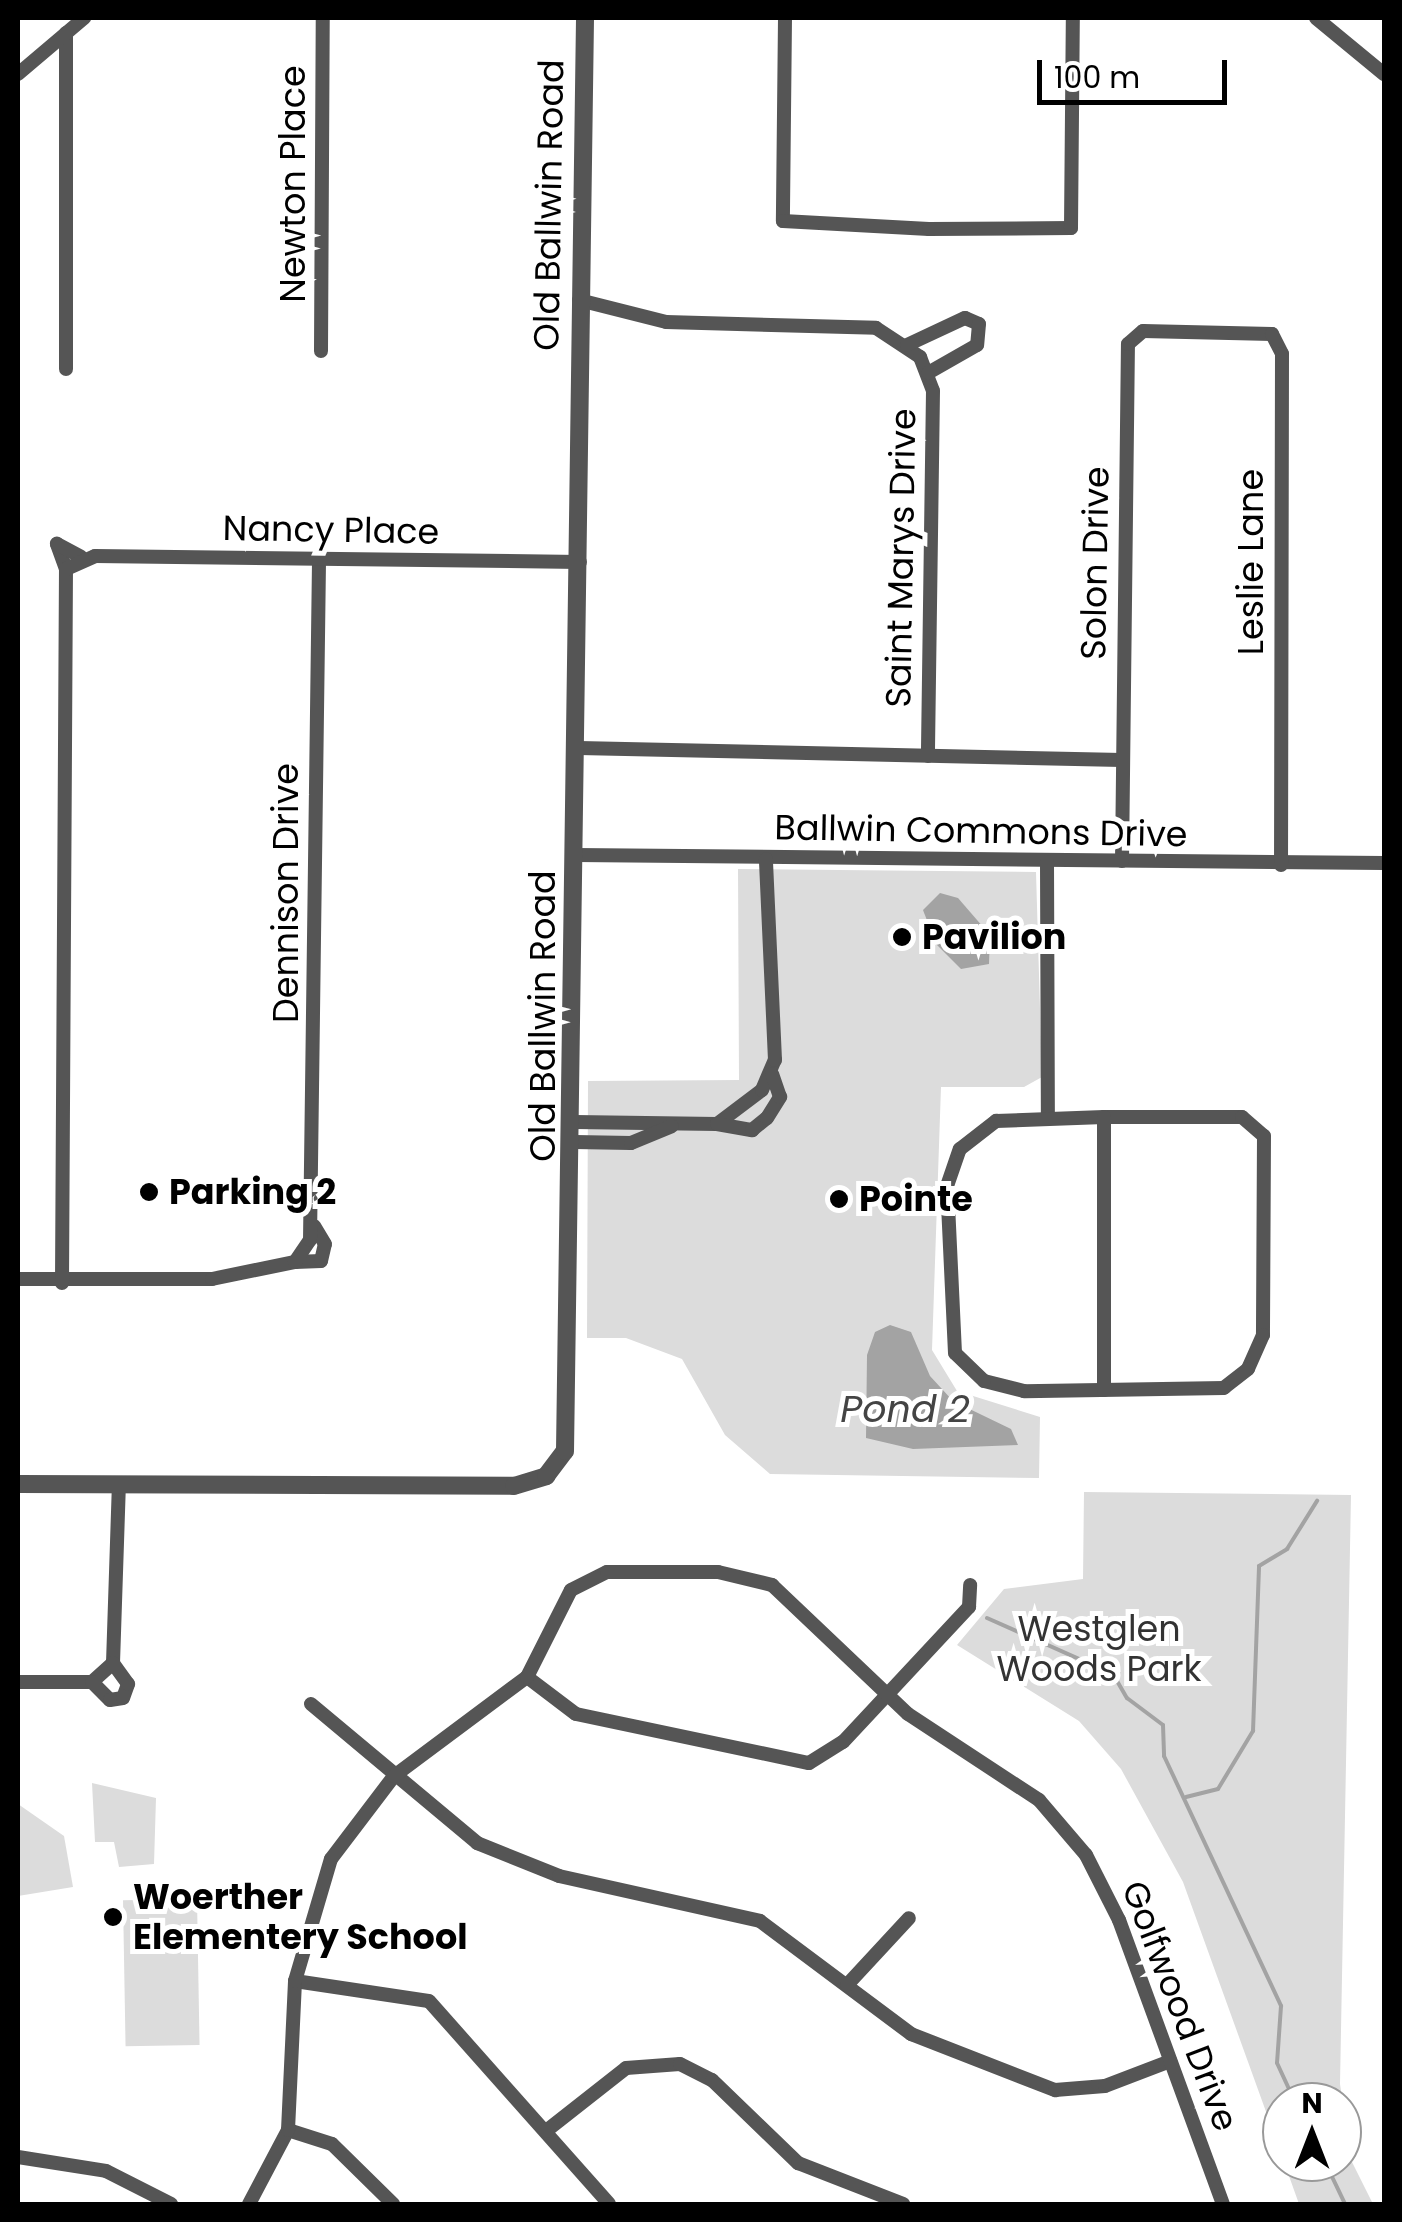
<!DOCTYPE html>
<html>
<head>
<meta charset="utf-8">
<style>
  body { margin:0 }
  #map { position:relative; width:1402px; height:2222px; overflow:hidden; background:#fff; font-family:Poppins,sans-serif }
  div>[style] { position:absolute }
  .green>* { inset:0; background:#dcdcdc; transform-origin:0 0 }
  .water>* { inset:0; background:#a3a3a3 }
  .stream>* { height:4px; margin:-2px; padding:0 2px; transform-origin:2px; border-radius:2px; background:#a3a3a3 }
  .minor>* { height:14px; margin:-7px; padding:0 7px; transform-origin:7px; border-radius:7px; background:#555 }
  .tertiary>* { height:18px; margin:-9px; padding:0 9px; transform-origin:9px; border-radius:9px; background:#555 }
  .dots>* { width:28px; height:28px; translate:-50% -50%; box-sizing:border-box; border:5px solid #fff; border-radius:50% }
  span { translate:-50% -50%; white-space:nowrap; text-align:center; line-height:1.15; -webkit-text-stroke:10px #fff; paint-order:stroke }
  .street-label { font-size:35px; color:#000 }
  .poi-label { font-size:35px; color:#000; font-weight:700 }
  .left { translate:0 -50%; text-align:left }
  .park-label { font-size:35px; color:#333 }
  .water-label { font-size:38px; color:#444; font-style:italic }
  .frame { position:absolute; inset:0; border:20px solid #000; pointer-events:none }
  .north { position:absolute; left:1262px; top:2082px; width:100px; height:100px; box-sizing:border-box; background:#fff; border:2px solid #999; border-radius:50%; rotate:0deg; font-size:28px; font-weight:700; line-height:40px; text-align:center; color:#000 }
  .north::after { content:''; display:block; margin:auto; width:35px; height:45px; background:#000; clip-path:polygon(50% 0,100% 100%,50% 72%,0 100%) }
  .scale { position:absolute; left:1037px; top:60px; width:190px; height:45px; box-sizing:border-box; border:5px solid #000; border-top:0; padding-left:12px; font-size:30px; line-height:35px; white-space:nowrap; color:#000; -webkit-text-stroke:8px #fff; paint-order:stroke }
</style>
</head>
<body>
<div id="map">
  <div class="green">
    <div style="clip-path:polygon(738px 869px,1036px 872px,1042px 1077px,1024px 1087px,941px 1087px,932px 1350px,957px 1391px,1040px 1417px,1039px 1478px,770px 1474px,725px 1435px,682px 1359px,626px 1338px,587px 1338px,588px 1081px,739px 1080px)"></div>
    <div style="clip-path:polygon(1084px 1492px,1351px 1495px,1340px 2084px,1351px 2160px,1373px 2204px,1299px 2204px,1284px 2162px,1342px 2162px,1342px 2102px,1282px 2102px,1282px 2156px,1183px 1882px,1121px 1769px,1079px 1721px,957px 1645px,1004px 1589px,1083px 1579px)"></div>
    <div style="clip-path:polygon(92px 1783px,156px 1798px,154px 1864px,119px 1867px,114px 1842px,95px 1842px)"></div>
    <div style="clip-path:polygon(18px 1804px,64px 1836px,73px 1887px,18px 1896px)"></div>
    <div style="left:197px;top:1899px;width:146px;height:74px;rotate:89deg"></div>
  </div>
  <div class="water">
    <div style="clip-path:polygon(940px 893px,958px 898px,990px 935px,989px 964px,961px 969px,936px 944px,923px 910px)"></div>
    <div style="clip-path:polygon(890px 1325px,911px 1332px,930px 1376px,953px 1401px,1011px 1429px,1018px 1445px,913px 1449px,866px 1438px,867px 1355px,875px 1332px)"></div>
  </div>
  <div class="stream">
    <div style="left:987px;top:1618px;width:138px;rotate:24deg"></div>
    <div style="left:1113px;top:1674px;width:28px;rotate:60deg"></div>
    <div style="left:1127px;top:1698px;width:45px;rotate:36.9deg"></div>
    <div style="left:1163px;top:1725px;width:31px;rotate:88deg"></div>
    <div style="left:1164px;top:1756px;width:276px;rotate:64.9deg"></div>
    <div style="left:1281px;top:2006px;width:57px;rotate:94deg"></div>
    <div style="left:1277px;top:2063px;width:43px;rotate:65.2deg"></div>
    <div style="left:1186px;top:1797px;width:33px;rotate:-14deg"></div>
    <div style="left:1218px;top:1789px;width:68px;rotate:-58.9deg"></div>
    <div style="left:1253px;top:1731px;width:165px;rotate:-87.9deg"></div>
    <div style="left:1259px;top:1566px;width:33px;rotate:-31deg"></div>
    <div style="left:1287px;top:1549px;width:57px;rotate:-58deg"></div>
    <div style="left:1325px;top:2162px;width:47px;rotate:64.5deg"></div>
  </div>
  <div class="minor">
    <div style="left:785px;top:18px;width:203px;rotate:90.6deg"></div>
    <div style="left:783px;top:221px;width:146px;rotate:3.1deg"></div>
    <div style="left:929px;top:229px;width:142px;rotate:-0.4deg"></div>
    <div style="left:1071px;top:228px;width:210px;rotate:-89.5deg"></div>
    <div style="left:1316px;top:18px;width:88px;rotate:39.5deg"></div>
    <div style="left:66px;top:33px;width:336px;rotate:90deg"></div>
    <div style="left:18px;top:74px;width:87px;rotate:-40.3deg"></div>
    <div style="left:579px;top:300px;width:90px;rotate:14.2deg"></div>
    <div style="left:666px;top:322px;width:210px;rotate:1.6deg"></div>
    <div style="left:876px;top:328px;width:53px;rotate:33.4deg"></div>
    <div style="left:920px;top:357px;width:36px;rotate:69deg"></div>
    <div style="left:933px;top:391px;width:365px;rotate:90.8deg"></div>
    <div style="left:907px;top:345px;width:64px;rotate:-25deg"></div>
    <div style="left:965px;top:318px;width:15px;rotate:23deg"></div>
    <div style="left:979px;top:324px;width:21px;rotate:95deg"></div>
    <div style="left:977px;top:345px;width:56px;rotate:150.3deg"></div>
    <div style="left:321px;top:351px;width:333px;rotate:-89.7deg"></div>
    <div style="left:66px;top:569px;width:27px;rotate:-110deg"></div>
    <div style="left:57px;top:544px;width:27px;rotate:28deg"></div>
    <div style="left:579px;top:748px;width:543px;rotate:1.27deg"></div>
    <div style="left:576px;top:855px;width:808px;rotate:0.57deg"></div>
    <div style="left:1122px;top:861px;width:517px;rotate:-89.34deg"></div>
    <div style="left:1128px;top:344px;width:20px;rotate:-41deg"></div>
    <div style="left:1143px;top:331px;width:129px;rotate:1.3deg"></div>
    <div style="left:1272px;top:334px;width:22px;rotate:63deg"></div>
    <div style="left:1282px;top:354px;width:511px;rotate:90.11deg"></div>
    <div style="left:1047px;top:862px;width:255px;rotate:89.8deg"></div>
    <div style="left:1104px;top:1117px;width:138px"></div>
    <div style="left:1242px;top:1117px;width:29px;rotate:41deg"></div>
    <div style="left:1264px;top:1136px;width:199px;rotate:90.3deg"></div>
    <div style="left:1263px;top:1335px;width:37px;rotate:114deg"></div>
    <div style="left:1248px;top:1369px;width:31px;rotate:142deg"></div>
    <div style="left:1224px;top:1388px;width:200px;rotate:179.1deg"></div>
    <div style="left:1024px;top:1391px;width:41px;rotate:-166deg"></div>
    <div style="left:984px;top:1381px;width:40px;rotate:-136deg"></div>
    <div style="left:955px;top:1353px;width:167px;rotate:-92.7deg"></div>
    <div style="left:947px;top:1186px;width:39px;rotate:-71deg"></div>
    <div style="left:960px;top:1149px;width:46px;rotate:-37.9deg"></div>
    <div style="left:996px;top:1121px;width:108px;rotate:-2.1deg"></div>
    <div style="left:575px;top:1122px;width:142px;rotate:0.8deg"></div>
    <div style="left:717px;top:1124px;width:56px;rotate:-37.1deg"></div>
    <div style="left:762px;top:1090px;width:33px;rotate:-67deg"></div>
    <div style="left:775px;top:1060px;width:201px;rotate:-92.6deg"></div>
    <div style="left:717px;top:1124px;width:36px;rotate:10deg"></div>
    <div style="left:752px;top:1130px;width:19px;rotate:-39deg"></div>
    <div style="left:767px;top:1118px;width:25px;rotate:-58deg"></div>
    <div style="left:780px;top:1097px;width:24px;rotate:-109deg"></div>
    <div style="left:575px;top:1142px;width:56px;rotate:1deg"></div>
    <div style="left:631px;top:1143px;width:44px;rotate:-22.5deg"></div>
    <div style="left:295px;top:1262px;width:26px;rotate:-2deg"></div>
    <div style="left:321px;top:1261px;width:17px;rotate:-77deg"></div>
    <div style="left:325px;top:1244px;width:21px;rotate:-121deg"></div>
    <div style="left:18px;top:1279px;width:194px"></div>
    <div style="left:212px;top:1279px;width:85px;rotate:-11.6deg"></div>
    <div style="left:295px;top:1262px;width:27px;rotate:-56deg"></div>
    <div style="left:310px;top:1240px;width:679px;rotate:-89.24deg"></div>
    <div style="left:62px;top:1283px;width:714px;rotate:-89.68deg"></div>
    <div style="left:66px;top:569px;width:32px;rotate:-24deg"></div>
    <div style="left:95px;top:556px;width:485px;rotate:0.7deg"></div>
    <div style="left:1104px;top:1390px;width:273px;rotate:-90deg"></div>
    <div style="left:527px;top:1677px;width:61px;rotate:37.1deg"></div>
    <div style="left:576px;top:1714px;width:238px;rotate:11.9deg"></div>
    <div style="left:809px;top:1763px;width:40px;rotate:-32deg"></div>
    <div style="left:843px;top:1742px;width:185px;rotate:-47deg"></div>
    <div style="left:969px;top:1607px;width:22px;rotate:-87deg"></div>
    <div style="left:18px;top:1682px;width:74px"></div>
    <div style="left:92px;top:1682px;width:28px;rotate:-42deg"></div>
    <div style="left:113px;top:1663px;width:179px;rotate:-88.1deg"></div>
    <div style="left:92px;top:1682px;width:25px;rotate:45deg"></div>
    <div style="left:110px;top:1700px;width:13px;rotate:-9deg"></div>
    <div style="left:123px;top:1698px;width:15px;rotate:-70deg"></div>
    <div style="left:128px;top:1684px;width:26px;rotate:-126deg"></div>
    <div style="left:311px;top:1704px;width:217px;rotate:39.9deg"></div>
    <div style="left:477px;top:1843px;width:88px;rotate:21.9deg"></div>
    <div style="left:559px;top:1876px;width:206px;rotate:12.6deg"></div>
    <div style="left:760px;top:1921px;width:189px;rotate:36.8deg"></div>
    <div style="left:911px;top:2034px;width:155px;rotate:21.3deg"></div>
    <div style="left:1055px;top:2090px;width:50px;rotate:-4.6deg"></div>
    <div style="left:1105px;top:2086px;width:70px;rotate:-21deg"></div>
    <div style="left:295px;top:1981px;width:135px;rotate:8.5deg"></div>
    <div style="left:429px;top:2001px;width:271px;rotate:48.4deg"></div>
    <div style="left:847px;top:1985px;width:91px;rotate:-47.2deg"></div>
    <div style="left:288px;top:2130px;width:46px;rotate:17.7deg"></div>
    <div style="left:332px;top:2144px;width:86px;rotate:44.5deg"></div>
    <div style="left:546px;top:2131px;width:102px;rotate:-38.2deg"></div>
    <div style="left:626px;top:2068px;width:54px;rotate:-4.2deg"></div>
    <div style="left:680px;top:2064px;width:36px;rotate:27deg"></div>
    <div style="left:712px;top:2080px;width:120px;rotate:44deg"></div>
    <div style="left:798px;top:2163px;width:113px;rotate:21.3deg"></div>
    <div style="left:18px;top:2157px;width:89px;rotate:9deg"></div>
    <div style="left:106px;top:2171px;width:73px;rotate:26.9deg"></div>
    <div style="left:249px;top:2204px;width:84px;rotate:-62.2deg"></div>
    <div style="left:288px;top:2130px;width:149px;rotate:-87.3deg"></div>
    <div style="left:295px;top:1981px;width:127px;rotate:-73.6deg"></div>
    <div style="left:331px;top:1859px;width:104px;rotate:-52.8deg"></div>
    <div style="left:394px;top:1776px;width:166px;rotate:-36.7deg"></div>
    <div style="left:527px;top:1677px;width:97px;rotate:-63.2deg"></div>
    <div style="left:571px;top:1590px;width:40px;rotate:-26.6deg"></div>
    <div style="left:607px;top:1572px;width:111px"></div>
    <div style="left:718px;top:1572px;width:56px;rotate:13.5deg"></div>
    <div style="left:772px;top:1585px;width:187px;rotate:43.5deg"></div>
    <div style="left:908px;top:1714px;width:157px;rotate:33.3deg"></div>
    <div style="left:1039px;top:1800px;width:72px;rotate:49.5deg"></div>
    <div style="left:1086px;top:1855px;width:73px;rotate:63.1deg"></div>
    <div style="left:1119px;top:1920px;width:302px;rotate:69.9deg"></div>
  </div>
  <div class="tertiary">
    <div style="left:18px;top:1484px;width:496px;rotate:0.2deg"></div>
    <div style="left:514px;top:1486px;width:34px;rotate:-17deg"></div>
    <div style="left:546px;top:1476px;width:31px;rotate:-53deg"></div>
    <div style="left:565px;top:1451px;width:1433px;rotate:-89.2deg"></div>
  </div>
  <div class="dots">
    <div style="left:902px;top:937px;background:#000"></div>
    <div style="left:149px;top:1192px;background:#000"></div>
    <div style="left:839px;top:1199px;background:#000"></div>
    <div style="left:113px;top:1917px;background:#000"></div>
  </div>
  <div class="street-label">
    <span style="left:293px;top:184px;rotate:-90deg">Newton Place</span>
    <span style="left:549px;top:205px;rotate:-89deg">Old Ballwin Road</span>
    <span style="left:331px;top:530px;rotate:1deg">Nancy Place</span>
    <span style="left:901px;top:558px;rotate:-89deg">Saint Marys Drive</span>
    <span style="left:1251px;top:562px;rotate:-90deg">Leslie Lane</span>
    <span style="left:1095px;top:563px;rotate:-89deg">Solon Drive</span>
    <span style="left:981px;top:831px;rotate:1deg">Ballwin Commons Drive</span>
    <span style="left:286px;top:893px;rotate:-90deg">Dennison Drive</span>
    <span style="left:543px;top:1016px;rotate:-90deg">Old Ballwin Road</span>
    <span style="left:1180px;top:2006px;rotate:69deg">Golfwood Drive</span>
  </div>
  <div class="poi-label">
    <span class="left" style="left:922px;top:937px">Pavilion</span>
    <span class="left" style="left:169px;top:1192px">Parking 2</span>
    <span class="left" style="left:859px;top:1199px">Pointe</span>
    <span class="left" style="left:133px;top:1917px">Woerther<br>Elementery School</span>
  </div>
  <div class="park-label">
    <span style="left:1099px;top:1649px">Westglen<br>Woods Park</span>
  </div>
  <div class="water-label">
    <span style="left:905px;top:1409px">Pond 2</span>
  </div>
  <div class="frame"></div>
  <div class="north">N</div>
  <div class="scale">100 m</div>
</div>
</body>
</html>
